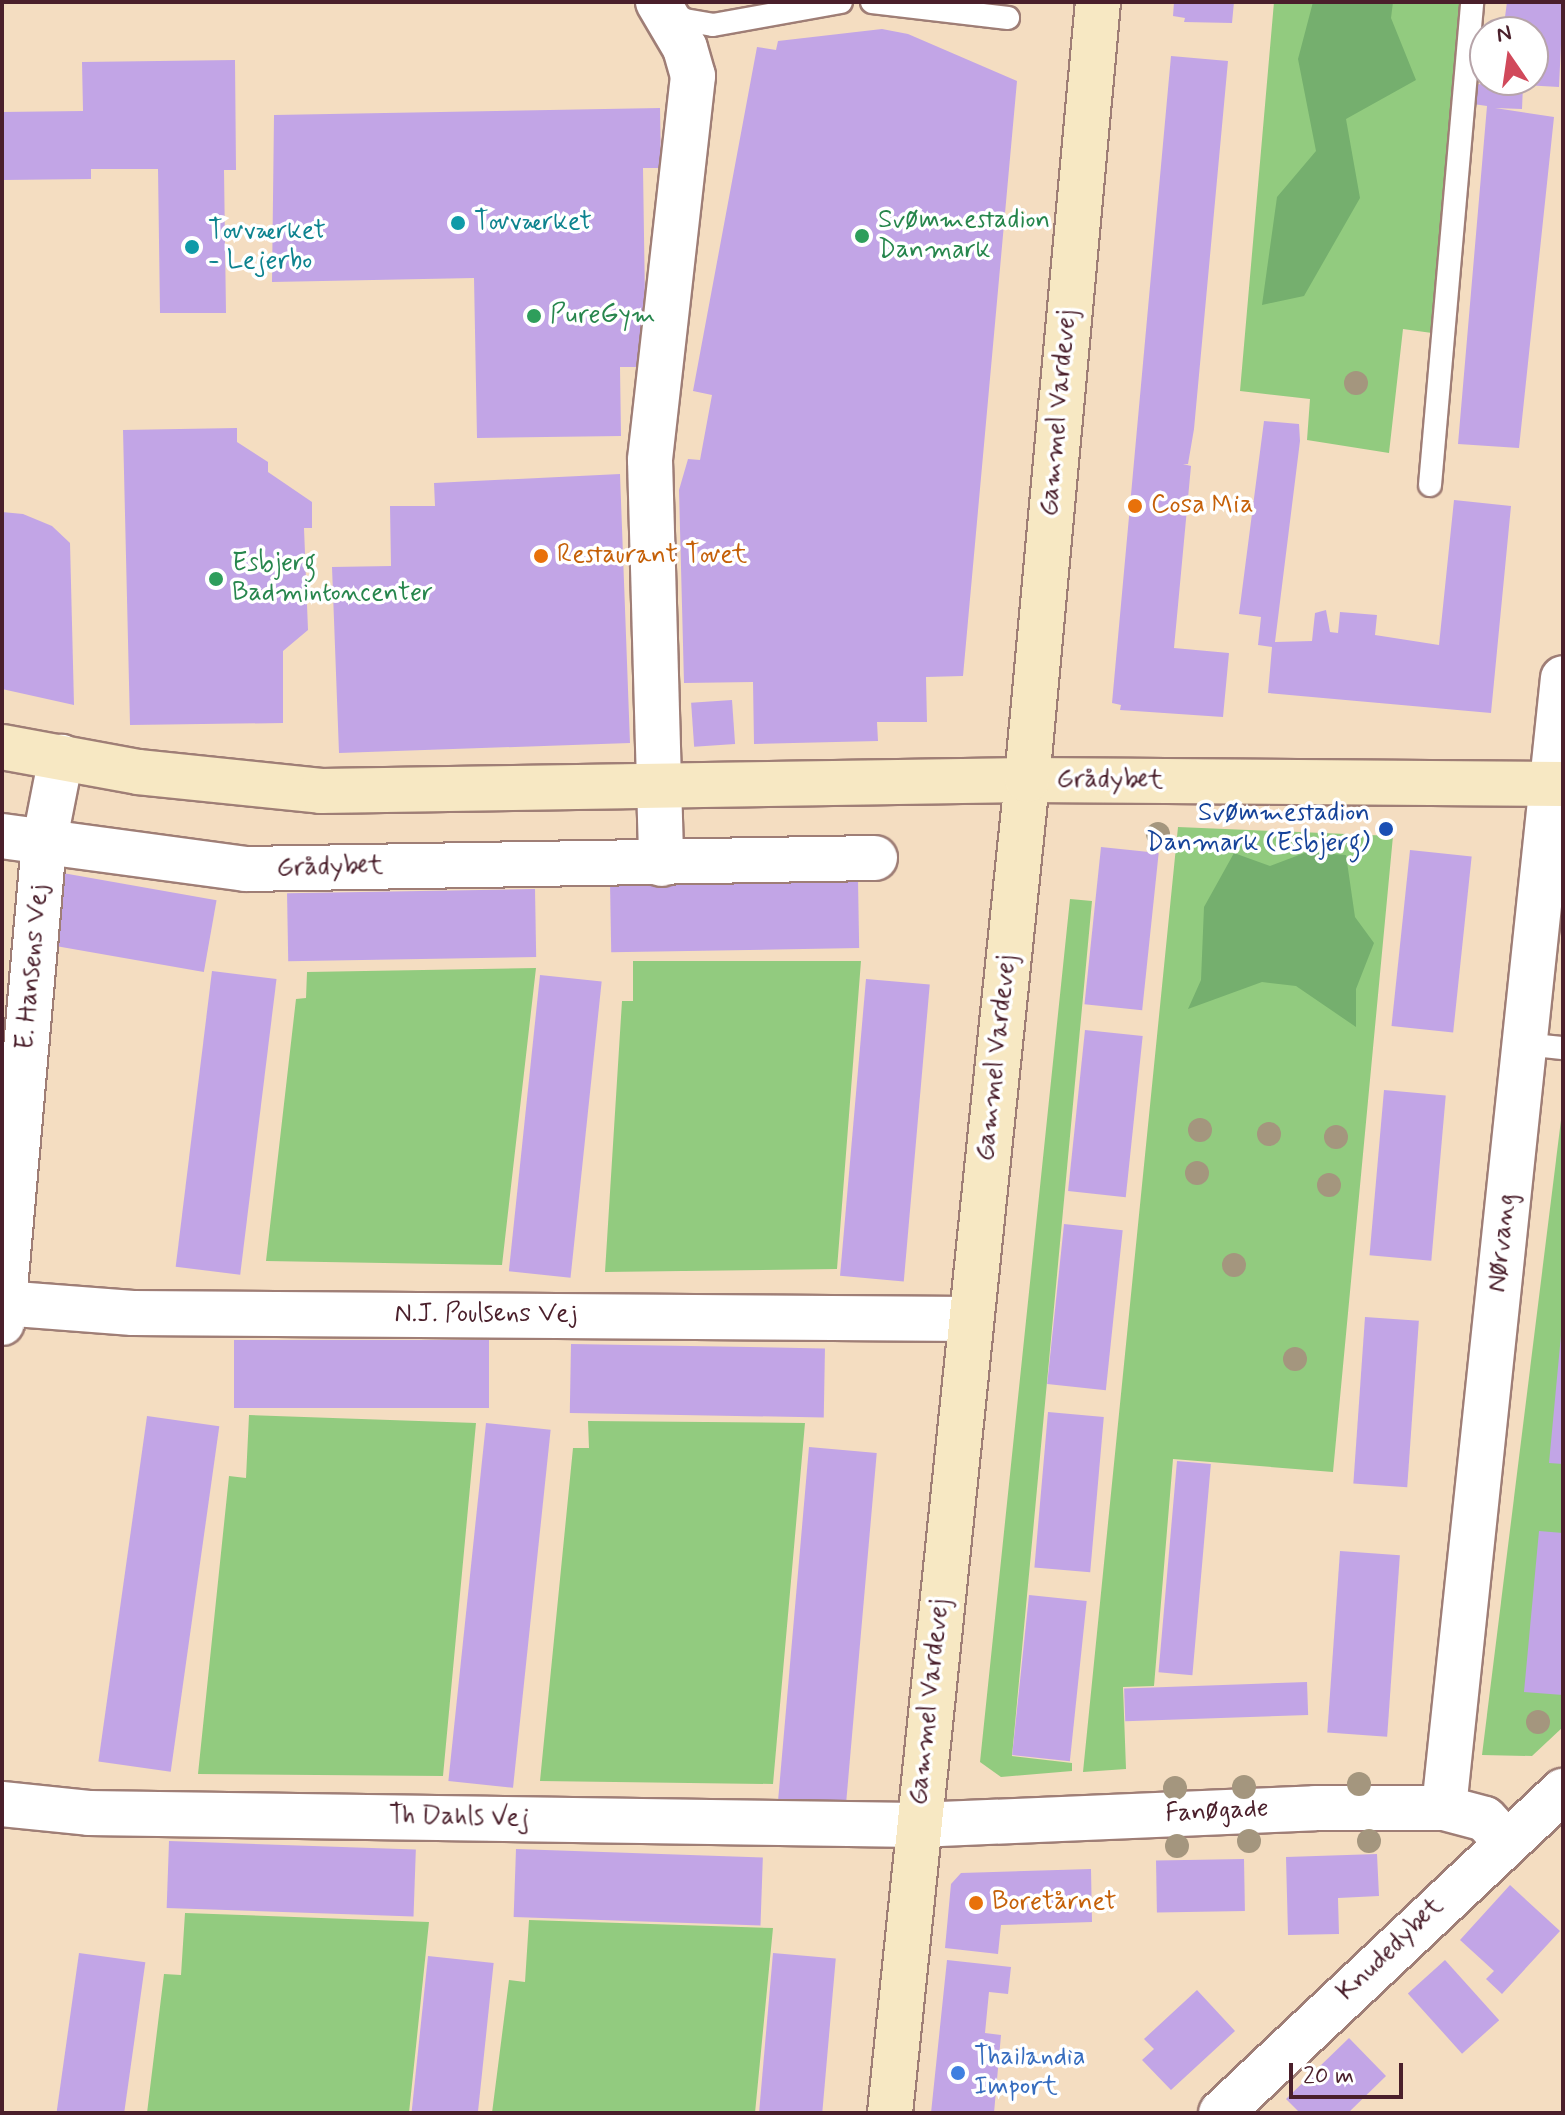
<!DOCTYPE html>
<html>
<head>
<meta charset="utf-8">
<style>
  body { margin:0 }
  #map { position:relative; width:1565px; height:2115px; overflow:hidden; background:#f4ddc1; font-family:Mynerve,sans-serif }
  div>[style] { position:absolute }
  .green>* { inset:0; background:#92cb7f }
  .forest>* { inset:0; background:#75af6e }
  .building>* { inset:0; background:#c2a5e6; transform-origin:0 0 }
  .roads { filter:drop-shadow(2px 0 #9f7e76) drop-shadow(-2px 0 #9f7e76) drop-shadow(0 2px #9f7e76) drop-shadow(0 -2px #9f7e76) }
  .lane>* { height:22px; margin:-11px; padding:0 11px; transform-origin:11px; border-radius:11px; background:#fff }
  .street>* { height:44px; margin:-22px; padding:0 22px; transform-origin:22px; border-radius:22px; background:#fff }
  .secondary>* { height:44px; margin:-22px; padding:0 22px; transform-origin:22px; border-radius:22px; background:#f7e8c3 }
  .trees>* { width:24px; height:24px; margin:-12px; border-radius:50%; background:#a4967e }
  .dots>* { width:22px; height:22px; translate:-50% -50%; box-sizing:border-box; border:4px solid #fff; border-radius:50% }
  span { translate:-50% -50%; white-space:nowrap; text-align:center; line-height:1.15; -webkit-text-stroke:7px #fff; paint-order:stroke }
  .leisure-label { font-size:26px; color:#27864d }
  .left { translate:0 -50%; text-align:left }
  .culture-label { font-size:26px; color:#0d838f }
  .street-label { font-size:26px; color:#4a1f2b }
  .food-label { font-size:26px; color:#c56008 }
  .transit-label { font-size:26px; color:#164399 }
  .right { translate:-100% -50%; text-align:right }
  .shop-label { font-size:26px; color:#366cbe }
  .frame { position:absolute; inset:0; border:4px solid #4a1f2b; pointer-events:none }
  .north { position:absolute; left:1469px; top:16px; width:80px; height:80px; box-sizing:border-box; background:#fff; border:2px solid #b7a5aa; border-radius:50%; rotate:347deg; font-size:22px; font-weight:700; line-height:32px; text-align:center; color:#4a1f2b }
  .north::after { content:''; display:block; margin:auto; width:28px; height:36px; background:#d1495b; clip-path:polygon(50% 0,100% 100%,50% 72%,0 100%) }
  .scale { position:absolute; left:1289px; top:2063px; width:114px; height:36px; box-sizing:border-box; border:4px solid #4a1f2b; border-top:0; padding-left:10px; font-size:24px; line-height:28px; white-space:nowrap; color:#4a1f2b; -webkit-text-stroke:6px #fff; paint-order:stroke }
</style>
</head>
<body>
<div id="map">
  <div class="green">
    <div style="clip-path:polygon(1274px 2px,1465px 2px,1432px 333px,1403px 329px,1389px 453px,1307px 440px,1310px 399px,1240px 391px)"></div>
    <div style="clip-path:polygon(1178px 827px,1393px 836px,1333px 1472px,1173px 1459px,1154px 1686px,1123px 1687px,1126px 1769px,1083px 1772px)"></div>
    <div style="clip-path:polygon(1070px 899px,1092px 901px,1012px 1756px,1072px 1763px,1072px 1771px,1001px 1777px,980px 1762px)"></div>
    <div style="clip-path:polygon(633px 961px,861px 961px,837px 1269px,605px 1272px,622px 1001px,633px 1001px)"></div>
    <div style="clip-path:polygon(536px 968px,502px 1265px,266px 1261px,296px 999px,306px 998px,307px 972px)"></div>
    <div style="clip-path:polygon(1563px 1104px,1563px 1727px,1532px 1756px,1482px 1755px)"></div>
    <div style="clip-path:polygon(249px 1415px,476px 1423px,443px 1776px,198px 1774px,229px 1476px,246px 1478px)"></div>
    <div style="clip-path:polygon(588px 1421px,805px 1423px,773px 1784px,540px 1781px,573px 1448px,589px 1448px)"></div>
    <div style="clip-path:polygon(185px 1913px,429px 1922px,409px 2113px,147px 2113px,164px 1974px,181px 1975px)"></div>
    <div style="clip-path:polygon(529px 1920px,773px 1928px,755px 2113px,492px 2113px,509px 1980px,525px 1982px)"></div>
  </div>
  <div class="forest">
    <div style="clip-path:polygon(1313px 2px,1393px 2px,1391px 18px,1416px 80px,1346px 119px,1360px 198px,1304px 296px,1262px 305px,1277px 197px,1316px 151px,1298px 59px)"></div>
    <div style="clip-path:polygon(1307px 852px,1346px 855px,1355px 917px,1374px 943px,1356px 989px,1356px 1027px,1296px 986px,1262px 982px,1188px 1009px,1201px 980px,1204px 907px,1234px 853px,1270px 866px)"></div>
  </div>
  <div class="building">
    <div style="clip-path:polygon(1174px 2px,1234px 2px,1232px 23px,1184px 22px,1185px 18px,1173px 16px)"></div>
    <div style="clip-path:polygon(1507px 2px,1563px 2px,1559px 87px,1523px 85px,1522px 109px,1495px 108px,1554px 117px,1519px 448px,1458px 444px,1487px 106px,1466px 103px,1469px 85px,1533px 80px,1533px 32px,1503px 32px)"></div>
    <div style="clip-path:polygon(882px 29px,908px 34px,1017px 81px,963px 676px,926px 677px,927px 722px,877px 722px,878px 741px,754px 744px,753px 682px,684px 683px,679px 490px,688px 459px,700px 460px,712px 395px,693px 391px,757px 47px,776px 50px,778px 41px)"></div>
    <div style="clip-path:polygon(1171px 56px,1228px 61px,1194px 429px,1188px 464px,1183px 464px,1191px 466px,1174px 648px,1229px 653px,1223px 717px,1120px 710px,1121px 705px,1112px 703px)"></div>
    <div style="clip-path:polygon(235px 60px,236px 170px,224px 170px,226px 313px,160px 313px,158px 169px,91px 169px,91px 179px,2px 180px,2px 112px,83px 111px,82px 62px)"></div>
    <div style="clip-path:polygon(660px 108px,661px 168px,643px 168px,646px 367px,620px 367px,621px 436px,477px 438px,474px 278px,272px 282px,274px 115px)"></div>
    <div style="clip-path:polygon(1264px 421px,1299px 424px,1300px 441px,1275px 642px,1312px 641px,1315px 613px,1326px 610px,1330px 632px,1338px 633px,1340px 612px,1377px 615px,1375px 635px,1439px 645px,1454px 500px,1511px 506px,1491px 713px,1268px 693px,1272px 647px,1258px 645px,1261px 617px,1239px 614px)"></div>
    <div style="clip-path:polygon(237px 428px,237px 442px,268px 462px,268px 472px,312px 502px,312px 528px,304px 528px,308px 630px,283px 651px,283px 723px,130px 725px,123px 430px)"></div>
    <div style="clip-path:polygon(620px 474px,630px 743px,339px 753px,332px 567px,391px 566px,390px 506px,435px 506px,434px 483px)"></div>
    <div style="clip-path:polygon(2px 512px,23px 514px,52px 526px,70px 543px,74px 705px,2px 689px)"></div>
    <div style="left:732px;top:700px;width:44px;height:41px;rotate:86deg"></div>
    <div style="left:1101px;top:847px;width:58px;height:158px;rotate:6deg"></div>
    <div style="left:1410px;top:850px;width:62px;height:177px;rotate:6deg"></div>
    <div style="left:57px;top:872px;width:162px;height:73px;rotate:10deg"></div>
    <div style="left:858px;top:880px;width:68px;height:248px;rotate:89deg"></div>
    <div style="left:535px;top:889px;width:68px;height:248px;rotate:89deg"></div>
    <div style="left:212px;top:971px;width:65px;height:298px;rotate:7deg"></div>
    <div style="left:540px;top:975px;width:62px;height:298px;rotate:6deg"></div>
    <div style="left:866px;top:979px;width:64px;height:298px;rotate:5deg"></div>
    <div style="left:1085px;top:1030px;width:58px;height:162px;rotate:6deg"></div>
    <div style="left:1384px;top:1090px;width:62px;height:166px;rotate:5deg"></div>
    <div style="left:1064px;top:1224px;width:59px;height:161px;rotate:6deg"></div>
    <div style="left:1365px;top:1317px;width:54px;height:167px;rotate:4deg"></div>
    <div style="clip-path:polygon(1561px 1335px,1563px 1336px,1563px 1464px,1549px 1463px)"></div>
    <div style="left:234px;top:1340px;width:255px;height:68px"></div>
    <div style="left:571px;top:1344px;width:254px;height:69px;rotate:1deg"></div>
    <div style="left:1048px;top:1412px;width:56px;height:156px;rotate:5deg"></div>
    <div style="left:147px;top:1416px;width:73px;height:349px;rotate:8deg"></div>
    <div style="left:486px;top:1423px;width:65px;height:360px;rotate:6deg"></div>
    <div style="left:809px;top:1447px;width:68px;height:356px;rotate:5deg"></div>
    <div style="left:1177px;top:1461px;width:34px;height:212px;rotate:5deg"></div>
    <div style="clip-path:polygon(1539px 1531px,1563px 1533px,1563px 1695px,1524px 1692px)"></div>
    <div style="left:1340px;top:1551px;width:60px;height:182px;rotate:4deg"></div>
    <div style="left:1029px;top:1595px;width:58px;height:161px;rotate:6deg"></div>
    <div style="left:1307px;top:1682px;width:33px;height:183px;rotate:88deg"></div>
    <div style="left:169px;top:1841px;width:247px;height:67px;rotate:2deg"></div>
    <div style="left:516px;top:1849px;width:247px;height:68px;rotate:2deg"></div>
    <div style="clip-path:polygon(1377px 1854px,1379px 1896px,1338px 1898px,1339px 1934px,1288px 1935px,1286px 1857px)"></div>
    <div style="left:1244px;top:1859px;width:52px;height:88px;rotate:89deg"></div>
    <div style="clip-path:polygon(1091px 1869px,1092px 1922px,1001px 1925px,998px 1954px,945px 1948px,951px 1884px,961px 1873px)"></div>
    <div style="clip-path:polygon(1510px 1885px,1560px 1931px,1502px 1994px,1486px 1979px,1494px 1971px,1460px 1940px)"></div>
    <div style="left:79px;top:1953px;width:67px;height:162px;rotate:8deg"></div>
    <div style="left:773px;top:1953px;width:63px;height:161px;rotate:5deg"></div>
    <div style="left:428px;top:1956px;width:66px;height:158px;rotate:6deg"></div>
    <div style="clip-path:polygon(947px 1960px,1011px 1967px,1008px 1994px,989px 1992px,985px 2033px,1001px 2035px,994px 2113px,931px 2113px)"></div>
    <div style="left:1445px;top:1960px;width:81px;height:50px;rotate:48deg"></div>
    <div style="clip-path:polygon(1197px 1990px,1235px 2031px,1171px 2090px,1142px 2060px,1154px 2049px,1144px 2039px)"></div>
    <div style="clip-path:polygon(1349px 2038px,1386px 2076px,1348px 2113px,1300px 2113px,1286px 2099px)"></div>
  </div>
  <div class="roads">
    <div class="lane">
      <div style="left:872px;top:2px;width:137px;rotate:6.7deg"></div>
      <div style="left:669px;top:10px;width:19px;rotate:32deg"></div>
      <div style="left:685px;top:20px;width:28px;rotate:10deg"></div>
      <div style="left:713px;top:25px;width:130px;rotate:-10.2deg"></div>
      <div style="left:1430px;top:485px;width:485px;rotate:-85deg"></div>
      <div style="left:1524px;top:1044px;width:39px;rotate:6deg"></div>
    </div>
    <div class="street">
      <div style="left:658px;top:2px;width:53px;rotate:59.6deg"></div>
      <div style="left:685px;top:48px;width:29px;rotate:74deg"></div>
      <div style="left:693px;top:76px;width:386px;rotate:96.4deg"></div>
      <div style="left:650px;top:460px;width:404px;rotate:88.4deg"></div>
      <div style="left:2px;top:836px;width:245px;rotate:7.7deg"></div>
      <div style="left:245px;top:869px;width:630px;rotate:-1deg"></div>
      <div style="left:2px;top:1303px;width:131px;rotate:4.4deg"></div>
      <div style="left:133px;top:1313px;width:837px;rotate:0.41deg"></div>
      <div style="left:2px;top:1323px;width:481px;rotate:-85deg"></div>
      <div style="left:44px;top:844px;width:89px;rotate:-78.9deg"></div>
      <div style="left:2px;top:1804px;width:87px;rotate:5.9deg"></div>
      <div style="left:89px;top:1813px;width:828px;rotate:0.83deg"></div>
      <div style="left:917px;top:1825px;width:398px;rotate:-2.4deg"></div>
      <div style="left:1315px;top:1808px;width:129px"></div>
      <div style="left:1444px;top:1808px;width:42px;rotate:15deg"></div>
      <div style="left:1485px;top:1819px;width:30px;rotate:48deg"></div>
      <div style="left:1444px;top:1808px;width:1136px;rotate:-83.99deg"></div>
      <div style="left:1221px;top:2113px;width:470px;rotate:-43.3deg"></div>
    </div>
    <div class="secondary">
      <div style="left:2px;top:747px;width:138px;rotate:10.4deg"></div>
      <div style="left:138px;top:772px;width:184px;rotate:5.9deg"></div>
      <div style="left:321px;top:791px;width:706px;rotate:-0.89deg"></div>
      <div style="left:1027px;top:780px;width:536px;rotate:0.43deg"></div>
      <div style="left:890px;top:2113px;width:1340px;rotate:-84.13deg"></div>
      <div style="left:1027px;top:780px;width:781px;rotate:-84.79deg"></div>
    </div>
  </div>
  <div class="trees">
    <div style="left:1356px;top:383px"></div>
    <div style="left:1158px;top:834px"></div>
    <div style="left:1200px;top:1130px"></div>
    <div style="left:1269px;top:1134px"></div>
    <div style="left:1336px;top:1137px"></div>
    <div style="left:1197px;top:1173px"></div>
    <div style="left:1329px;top:1185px"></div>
    <div style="left:1234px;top:1265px"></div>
    <div style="left:1295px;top:1359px"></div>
    <div style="left:1538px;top:1722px"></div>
    <div style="left:1359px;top:1784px"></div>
    <div style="left:1244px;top:1787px"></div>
    <div style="left:1175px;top:1788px"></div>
    <div style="left:1249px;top:1841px"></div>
    <div style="left:1369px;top:1841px"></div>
    <div style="left:1177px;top:1846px"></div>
  </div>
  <div class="dots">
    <div style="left:458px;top:223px;background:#0f9aa8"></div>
    <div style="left:862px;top:236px;background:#2e9e5b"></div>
    <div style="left:192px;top:247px;background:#0f9aa8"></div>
    <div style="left:534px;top:316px;background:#2e9e5b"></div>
    <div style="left:1135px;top:506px;background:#e8710a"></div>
    <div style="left:541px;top:556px;background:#e8710a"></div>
    <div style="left:216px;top:579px;background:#2e9e5b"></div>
    <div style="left:1386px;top:829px;background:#1a4fb4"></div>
    <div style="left:976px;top:1903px;background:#e8710a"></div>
    <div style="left:958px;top:2073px;background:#3f7fe0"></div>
  </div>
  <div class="leisure-label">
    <span class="left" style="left:878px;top:236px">Svømmestadion<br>Danmark</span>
    <span class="left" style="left:550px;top:316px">PureGym</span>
    <span class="left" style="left:232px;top:579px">Esbjerg<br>Badmintoncenter</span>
  </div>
  <div class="culture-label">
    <span class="left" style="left:474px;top:223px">Tovværket</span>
    <span class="left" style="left:208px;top:247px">Tovværket<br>- Lejerbo</span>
  </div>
  <div class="street-label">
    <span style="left:1059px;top:413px;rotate:-85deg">Gammel Vardevej</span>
    <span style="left:1110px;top:781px;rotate:1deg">Grådybet</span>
    <span style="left:330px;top:868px;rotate:-1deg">Grådybet</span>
    <span style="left:33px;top:967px;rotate:-85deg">E. Hansens Vej</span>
    <span style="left:997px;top:1058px;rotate:-84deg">Gammel Vardevej</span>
    <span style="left:1503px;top:1243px;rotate:-84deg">Nørvang</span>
    <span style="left:486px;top:1315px">N.J. Poulsens Vej</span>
    <span style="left:930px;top:1702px;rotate:-84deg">Gammel Vardevej</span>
    <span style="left:1217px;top:1812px;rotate:-3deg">Fanøgade</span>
    <span style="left:459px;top:1818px;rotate:1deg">Th Dahls Vej</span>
    <span style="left:1391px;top:1950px;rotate:-44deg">Knudedybet</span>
  </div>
  <div class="food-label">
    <span class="left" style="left:1151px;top:506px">Cosa Mia</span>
    <span class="left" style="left:557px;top:556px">Restaurant Tovet</span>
    <span class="left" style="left:992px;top:1903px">Boretårnet</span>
  </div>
  <div class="transit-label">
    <span class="right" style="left:1370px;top:829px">Svømmestadion<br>Danmark (Esbjerg)</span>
  </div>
  <div class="shop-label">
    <span class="left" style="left:974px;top:2073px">Thailandia<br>Import</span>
  </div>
  <div class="frame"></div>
  <div class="north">N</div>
  <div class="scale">20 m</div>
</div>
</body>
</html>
